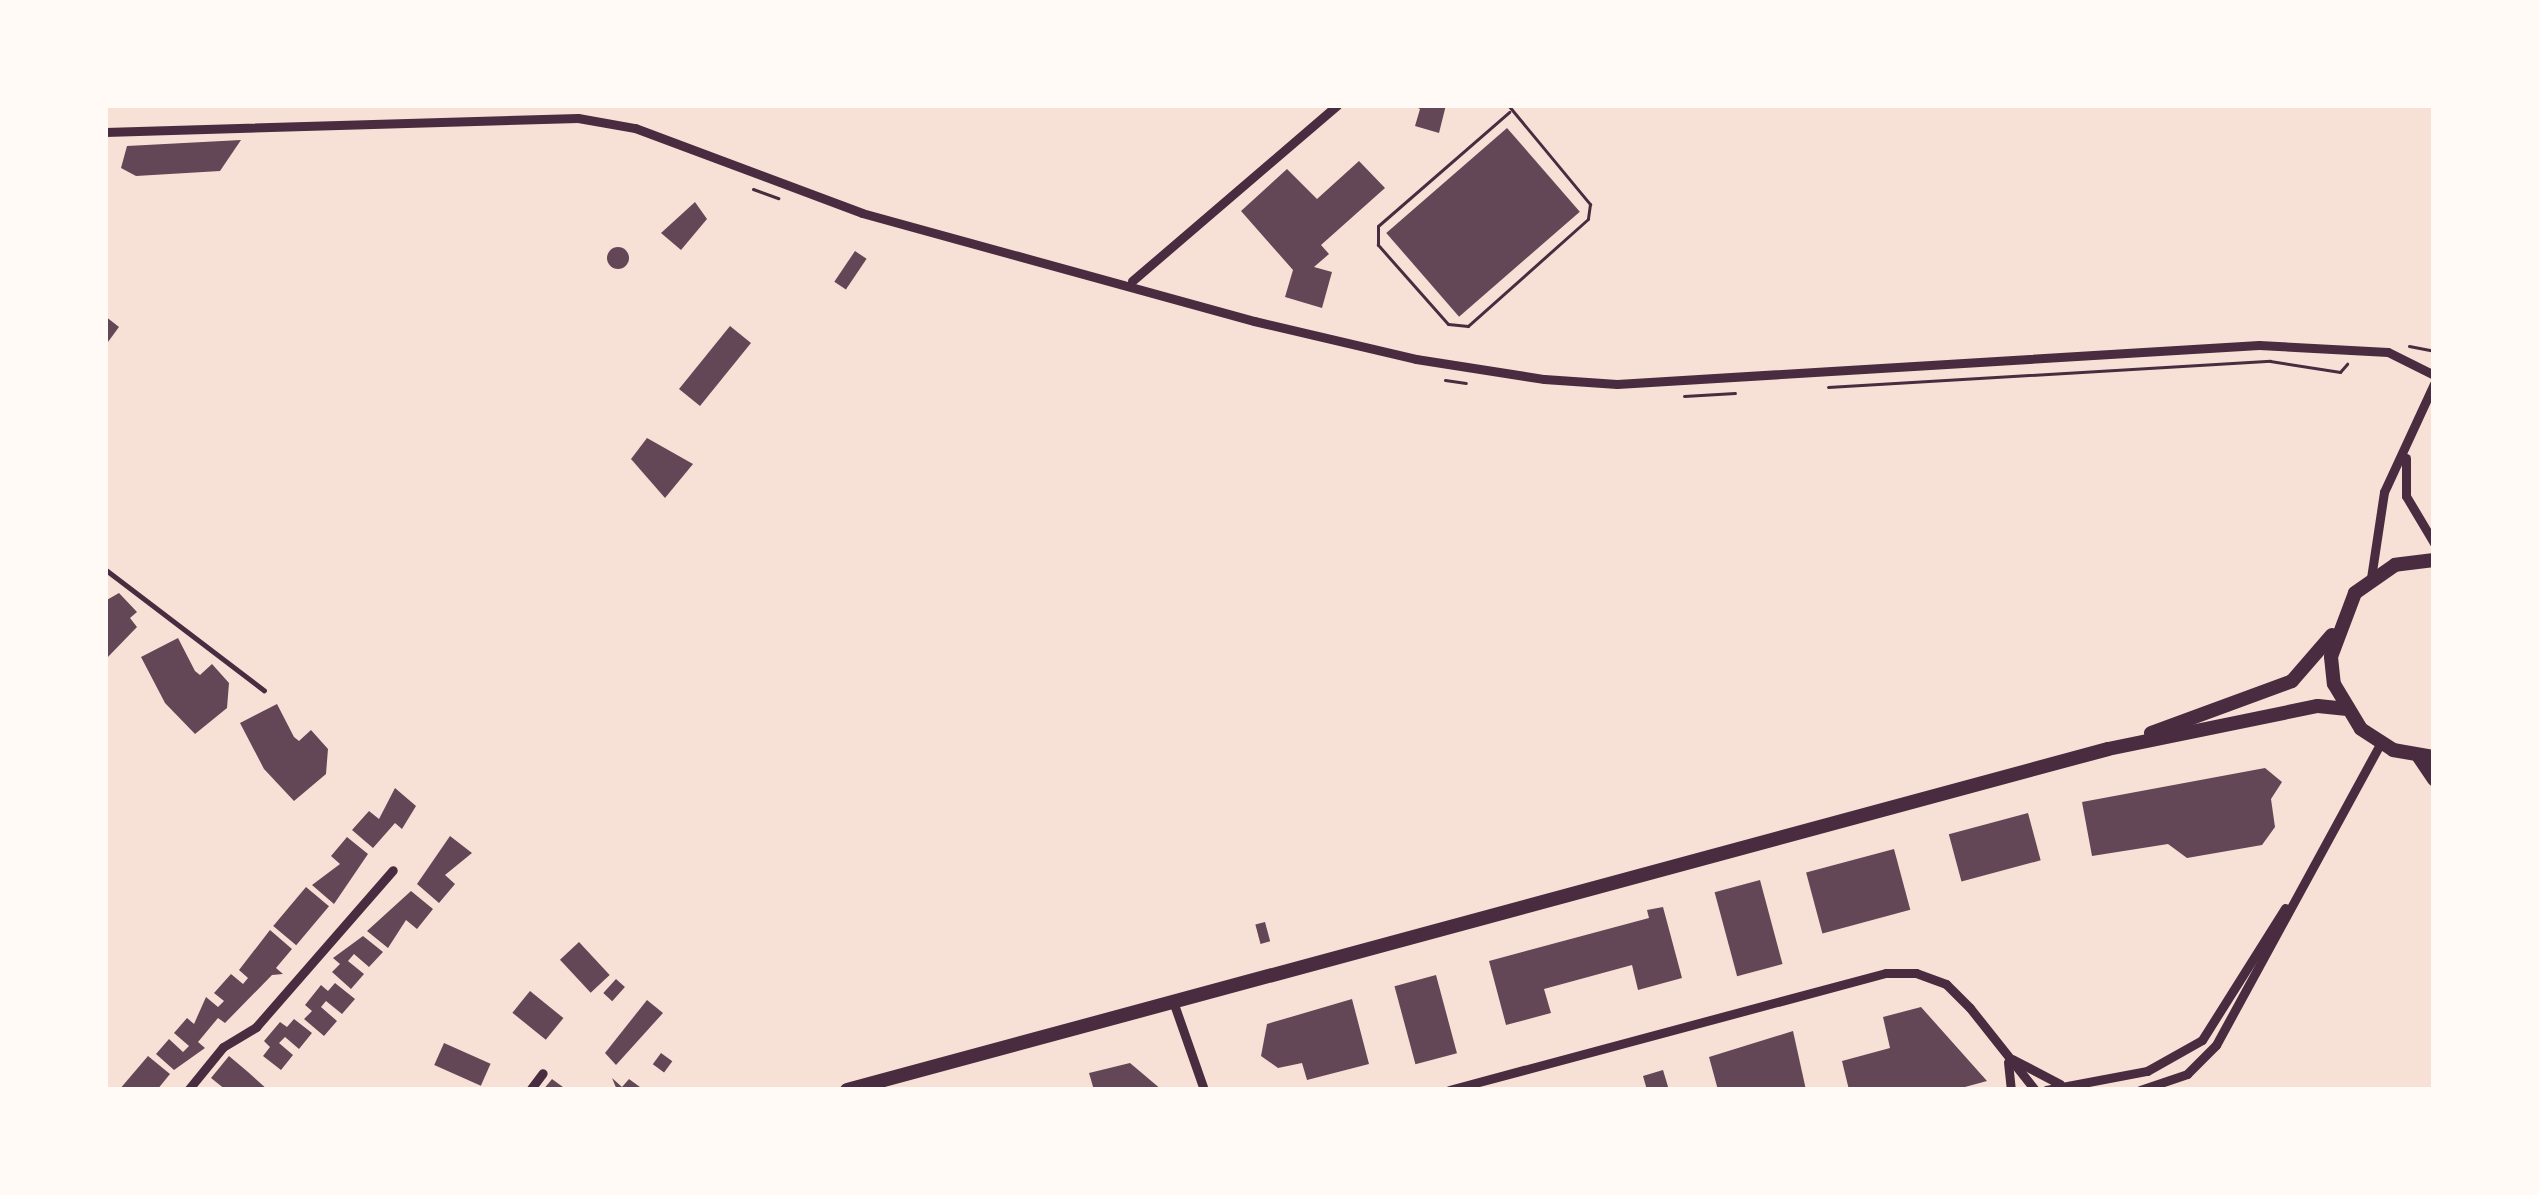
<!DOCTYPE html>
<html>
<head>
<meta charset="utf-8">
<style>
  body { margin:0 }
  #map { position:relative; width:2539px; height:1195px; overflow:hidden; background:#f7e1d7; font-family:Roboto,sans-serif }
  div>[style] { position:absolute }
  .building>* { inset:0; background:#644757; transform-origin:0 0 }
  .round { border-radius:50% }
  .path>* { height:3px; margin:-1.5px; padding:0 1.5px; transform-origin:1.5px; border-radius:1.5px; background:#4a2c40 }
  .service>* { height:4.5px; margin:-2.25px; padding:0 2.25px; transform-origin:2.25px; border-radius:2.25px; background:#4a2c40 }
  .minor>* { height:9px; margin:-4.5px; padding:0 4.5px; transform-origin:4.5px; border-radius:4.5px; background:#4a2c40 }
  .secondary>* { height:14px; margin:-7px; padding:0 7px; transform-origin:7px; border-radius:7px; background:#4a2c40 }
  span { translate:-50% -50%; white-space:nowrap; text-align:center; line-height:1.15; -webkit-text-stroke:9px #fffaf5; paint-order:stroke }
  .frame { position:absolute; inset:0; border:108px solid #fffaf5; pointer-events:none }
</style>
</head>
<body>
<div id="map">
  <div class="building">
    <div style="clip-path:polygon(1412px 105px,1446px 105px,1439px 133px,1415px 126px,1420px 109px)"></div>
    <div style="left:1507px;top:128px;width:111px;height:160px;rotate:49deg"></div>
    <div style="clip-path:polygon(241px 140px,220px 171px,136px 176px,121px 168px,127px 146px)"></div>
    <div style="clip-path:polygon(1359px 161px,1385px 188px,1321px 245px,1329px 254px,1314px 267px,1332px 272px,1322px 308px,1285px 297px,1293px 270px,1241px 211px,1287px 169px,1317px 199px)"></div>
    <div style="clip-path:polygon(695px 202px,707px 219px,681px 250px,661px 233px)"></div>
    <div class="round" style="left:607px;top:247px;width:22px;height:22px"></div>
    <div style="left:855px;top:251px;width:14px;height:37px;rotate:34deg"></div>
    <div style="clip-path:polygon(105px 316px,119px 327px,105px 346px)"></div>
    <div style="left:730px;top:326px;width:27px;height:81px;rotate:39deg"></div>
    <div style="clip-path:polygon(647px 438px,693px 464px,665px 498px,631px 459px)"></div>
    <div style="clip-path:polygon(119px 593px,137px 612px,130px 618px,137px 627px,105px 660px,105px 601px)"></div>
    <div style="clip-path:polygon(178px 638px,195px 671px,200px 675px,212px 664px,229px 683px,227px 708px,195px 734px,165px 703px,141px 657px)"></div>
    <div style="clip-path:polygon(277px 704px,294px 737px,299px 741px,311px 730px,328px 749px,326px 774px,294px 801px,264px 769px,240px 723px)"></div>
    <div style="clip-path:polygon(2265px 768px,2282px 782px,2271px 799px,2275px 827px,2262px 845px,2187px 858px,2168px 844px,2092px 856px,2082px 802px)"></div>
    <div style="clip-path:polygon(395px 788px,416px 806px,402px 829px,395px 823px,373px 848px,352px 830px,369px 811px,379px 819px)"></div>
    <div style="left:2028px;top:813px;width:49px;height:82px;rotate:75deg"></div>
    <div style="clip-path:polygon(450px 836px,472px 853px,445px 875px,455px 884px,439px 903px,417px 884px)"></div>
    <div style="clip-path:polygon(347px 837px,368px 854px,334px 904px,312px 885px,340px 864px,331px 856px)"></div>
    <div style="left:1894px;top:849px;width:63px;height:91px;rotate:75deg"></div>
    <div style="left:1760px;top:880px;width:87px;height:47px;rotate:75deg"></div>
    <div style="left:306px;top:887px;width:30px;height:51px;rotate:40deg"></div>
    <div style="clip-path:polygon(411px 891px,433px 909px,417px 929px,406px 920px,388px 948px,367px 931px)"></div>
    <div style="clip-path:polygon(1663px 907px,1682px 978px,1638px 990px,1632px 965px,1544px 989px,1551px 1013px,1506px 1025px,1489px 961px,1649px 918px,1647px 910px)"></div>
    <div style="left:1265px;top:922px;width:20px;height:10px;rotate:75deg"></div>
    <div style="clip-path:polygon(270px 930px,292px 949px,276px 968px,283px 974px,272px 975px,225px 1023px,218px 1018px,198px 1042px,205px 1048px,174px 1070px,156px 1054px,169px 1039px,183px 1052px,189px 1046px,174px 1033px,187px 1018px,194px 1024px,206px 997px,218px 1007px,224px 1001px,214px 993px,231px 974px,243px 984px,248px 978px,239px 970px)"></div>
    <div style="clip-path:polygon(363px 936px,383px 952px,369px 967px,354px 954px,348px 961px,364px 974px,351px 989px,332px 972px,340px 964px,333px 958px)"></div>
    <div style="left:579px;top:942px;width:45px;height:26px;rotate:47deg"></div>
    <div style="left:1436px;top:975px;width:81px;height:43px;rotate:75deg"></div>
    <div style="left:616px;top:979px;width:12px;height:19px;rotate:42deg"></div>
    <div style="clip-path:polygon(335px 983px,355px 999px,342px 1014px,326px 1001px,321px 1007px,337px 1021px,324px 1036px,304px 1019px,312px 1011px,305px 1005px,321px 985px,328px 991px)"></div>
    <div style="left:530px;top:991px;width:43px;height:28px;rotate:39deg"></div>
    <div style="clip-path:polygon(1352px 999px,1369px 1064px,1307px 1080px,1302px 1063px,1278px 1068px,1261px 1056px,1267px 1024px)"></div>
    <div style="clip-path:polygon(647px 1000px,663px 1013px,616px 1065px,605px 1053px)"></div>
    <div style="clip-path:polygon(1921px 1007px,1987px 1081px,1954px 1090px,1849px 1090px,1842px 1061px,1890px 1048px,1883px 1017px)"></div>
    <div style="clip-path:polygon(294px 1019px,312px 1033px,299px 1049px,285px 1037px,279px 1043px,293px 1055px,281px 1070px,263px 1056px,270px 1047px,264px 1041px,280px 1022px,287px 1027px)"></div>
    <div style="clip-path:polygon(1793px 1031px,1806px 1090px,1718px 1090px,1709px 1057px)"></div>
    <div style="left:444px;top:1043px;width:51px;height:24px;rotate:24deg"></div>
    <div style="left:661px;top:1053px;width:14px;height:14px;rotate:36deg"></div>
    <div style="clip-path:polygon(148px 1056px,170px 1074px,157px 1090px,119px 1090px)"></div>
    <div style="clip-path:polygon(229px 1056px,248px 1072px,268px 1090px,226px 1090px,211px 1078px)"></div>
    <div style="clip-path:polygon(1130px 1063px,1162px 1090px,1094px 1090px,1089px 1073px)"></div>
    <div style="clip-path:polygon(1663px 1070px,1669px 1090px,1647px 1090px,1643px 1076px)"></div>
    <div style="clip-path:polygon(612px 1078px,622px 1087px,629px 1079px,644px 1090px,617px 1090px)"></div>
    <div style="clip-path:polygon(552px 1079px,567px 1090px,543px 1090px)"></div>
  </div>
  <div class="path">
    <div style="left:1508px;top:105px;width:129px;rotate:50.4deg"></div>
    <div style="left:1590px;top:204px;width:15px;rotate:98deg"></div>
    <div style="left:1588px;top:219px;width:161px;rotate:138.3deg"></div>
    <div style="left:1468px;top:326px;width:20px;rotate:-174deg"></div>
    <div style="left:1448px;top:324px;width:106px;rotate:-131.5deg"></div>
    <div style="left:1378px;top:245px;width:19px;rotate:-90deg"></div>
    <div style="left:1378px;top:226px;width:174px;rotate:-41deg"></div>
    <div style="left:753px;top:189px;width:27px;rotate:20deg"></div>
    <div style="left:2409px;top:346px;width:25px;rotate:11deg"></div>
    <div style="left:1445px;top:380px;width:21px;rotate:8deg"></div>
    <div style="left:1828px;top:387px;width:443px;rotate:-3.4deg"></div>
    <div style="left:2270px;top:361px;width:71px;rotate:8.9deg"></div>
    <div style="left:2340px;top:372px;width:11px;rotate:-49deg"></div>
    <div style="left:1684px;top:396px;width:51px;rotate:-3.4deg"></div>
  </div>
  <div class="service">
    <div style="left:105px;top:569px;width:200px;rotate:37.3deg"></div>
  </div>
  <div class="minor">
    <div style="left:105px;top:132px;width:473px;rotate:-1.7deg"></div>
    <div style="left:578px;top:118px;width:58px;rotate:10deg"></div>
    <div style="left:635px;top:128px;width:242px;rotate:20.5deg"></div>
    <div style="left:862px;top:213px;width:407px;rotate:15.4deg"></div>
    <div style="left:1254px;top:321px;width:166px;rotate:13.2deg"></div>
    <div style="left:1416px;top:359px;width:130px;rotate:8.9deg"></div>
    <div style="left:1544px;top:379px;width:73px;rotate:3.9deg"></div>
    <div style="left:1617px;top:384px;width:643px;rotate:-3.48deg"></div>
    <div style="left:2259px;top:345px;width:129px;rotate:3.1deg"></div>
    <div style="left:2388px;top:352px;width:51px;rotate:26.6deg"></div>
    <div style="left:1132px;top:281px;width:270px;rotate:-40.6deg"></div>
    <div style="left:2406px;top:458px;width:38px;rotate:90deg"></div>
    <div style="left:2406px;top:496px;width:55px;rotate:59.2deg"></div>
    <div style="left:2371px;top:578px;width:87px;rotate:-81.4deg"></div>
    <div style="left:2384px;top:492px;width:119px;rotate:-65.2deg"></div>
    <div style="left:1175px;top:1007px;width:88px;rotate:70.7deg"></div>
    <div style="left:2012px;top:1059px;width:54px;rotate:27.5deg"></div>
    <div style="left:2008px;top:1062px;width:28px;rotate:84deg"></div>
    <div style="left:188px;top:1090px;width:55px;rotate:-50.9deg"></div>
    <div style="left:223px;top:1047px;width:39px;rotate:-31deg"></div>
    <div style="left:256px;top:1027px;width:208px;rotate:-48.9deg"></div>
    <div style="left:530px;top:1090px;width:21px;rotate:-53deg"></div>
    <div style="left:1449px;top:1090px;width:452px;rotate:-15deg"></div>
    <div style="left:1886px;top:973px;width:30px"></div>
    <div style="left:1916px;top:973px;width:32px;rotate:20deg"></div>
    <div style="left:1946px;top:984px;width:34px;rotate:45deg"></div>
    <div style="left:1970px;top:1008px;width:105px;rotate:51.6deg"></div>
    <div style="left:2046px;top:1090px;width:103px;rotate:-10.7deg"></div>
    <div style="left:2147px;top:1071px;width:63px;rotate:-29.4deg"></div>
    <div style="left:2202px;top:1040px;width:156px;rotate:-57.8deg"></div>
    <div style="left:2140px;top:1090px;width:50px;rotate:-18.8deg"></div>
    <div style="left:2187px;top:1074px;width:41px;rotate:-45deg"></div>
    <div style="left:2216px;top:1045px;width:343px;rotate:-61.4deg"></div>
  </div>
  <div class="secondary">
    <div style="left:2434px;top:560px;width:39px;rotate:173deg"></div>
    <div style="left:2395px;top:565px;width:49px;rotate:145deg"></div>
    <div style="left:2355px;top:593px;width:68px;rotate:110.6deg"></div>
    <div style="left:2331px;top:657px;width:27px;rotate:84deg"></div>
    <div style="left:2334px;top:684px;width:52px;rotate:59deg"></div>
    <div style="left:2361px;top:729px;width:38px;rotate:33deg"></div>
    <div style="left:2393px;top:750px;width:42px;rotate:9.7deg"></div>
    <div style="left:2151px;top:733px;width:150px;rotate:-20.2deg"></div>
    <div style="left:2292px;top:681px;width:61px;rotate:-49deg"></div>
    <div style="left:2419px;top:757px;width:27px;rotate:56deg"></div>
    <div style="left:847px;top:1090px;width:1306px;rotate:-15.13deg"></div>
    <div style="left:2108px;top:749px;width:214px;rotate:-11.6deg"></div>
    <div style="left:2318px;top:706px;width:27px;rotate:6deg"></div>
  </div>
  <div class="frame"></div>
</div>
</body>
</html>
